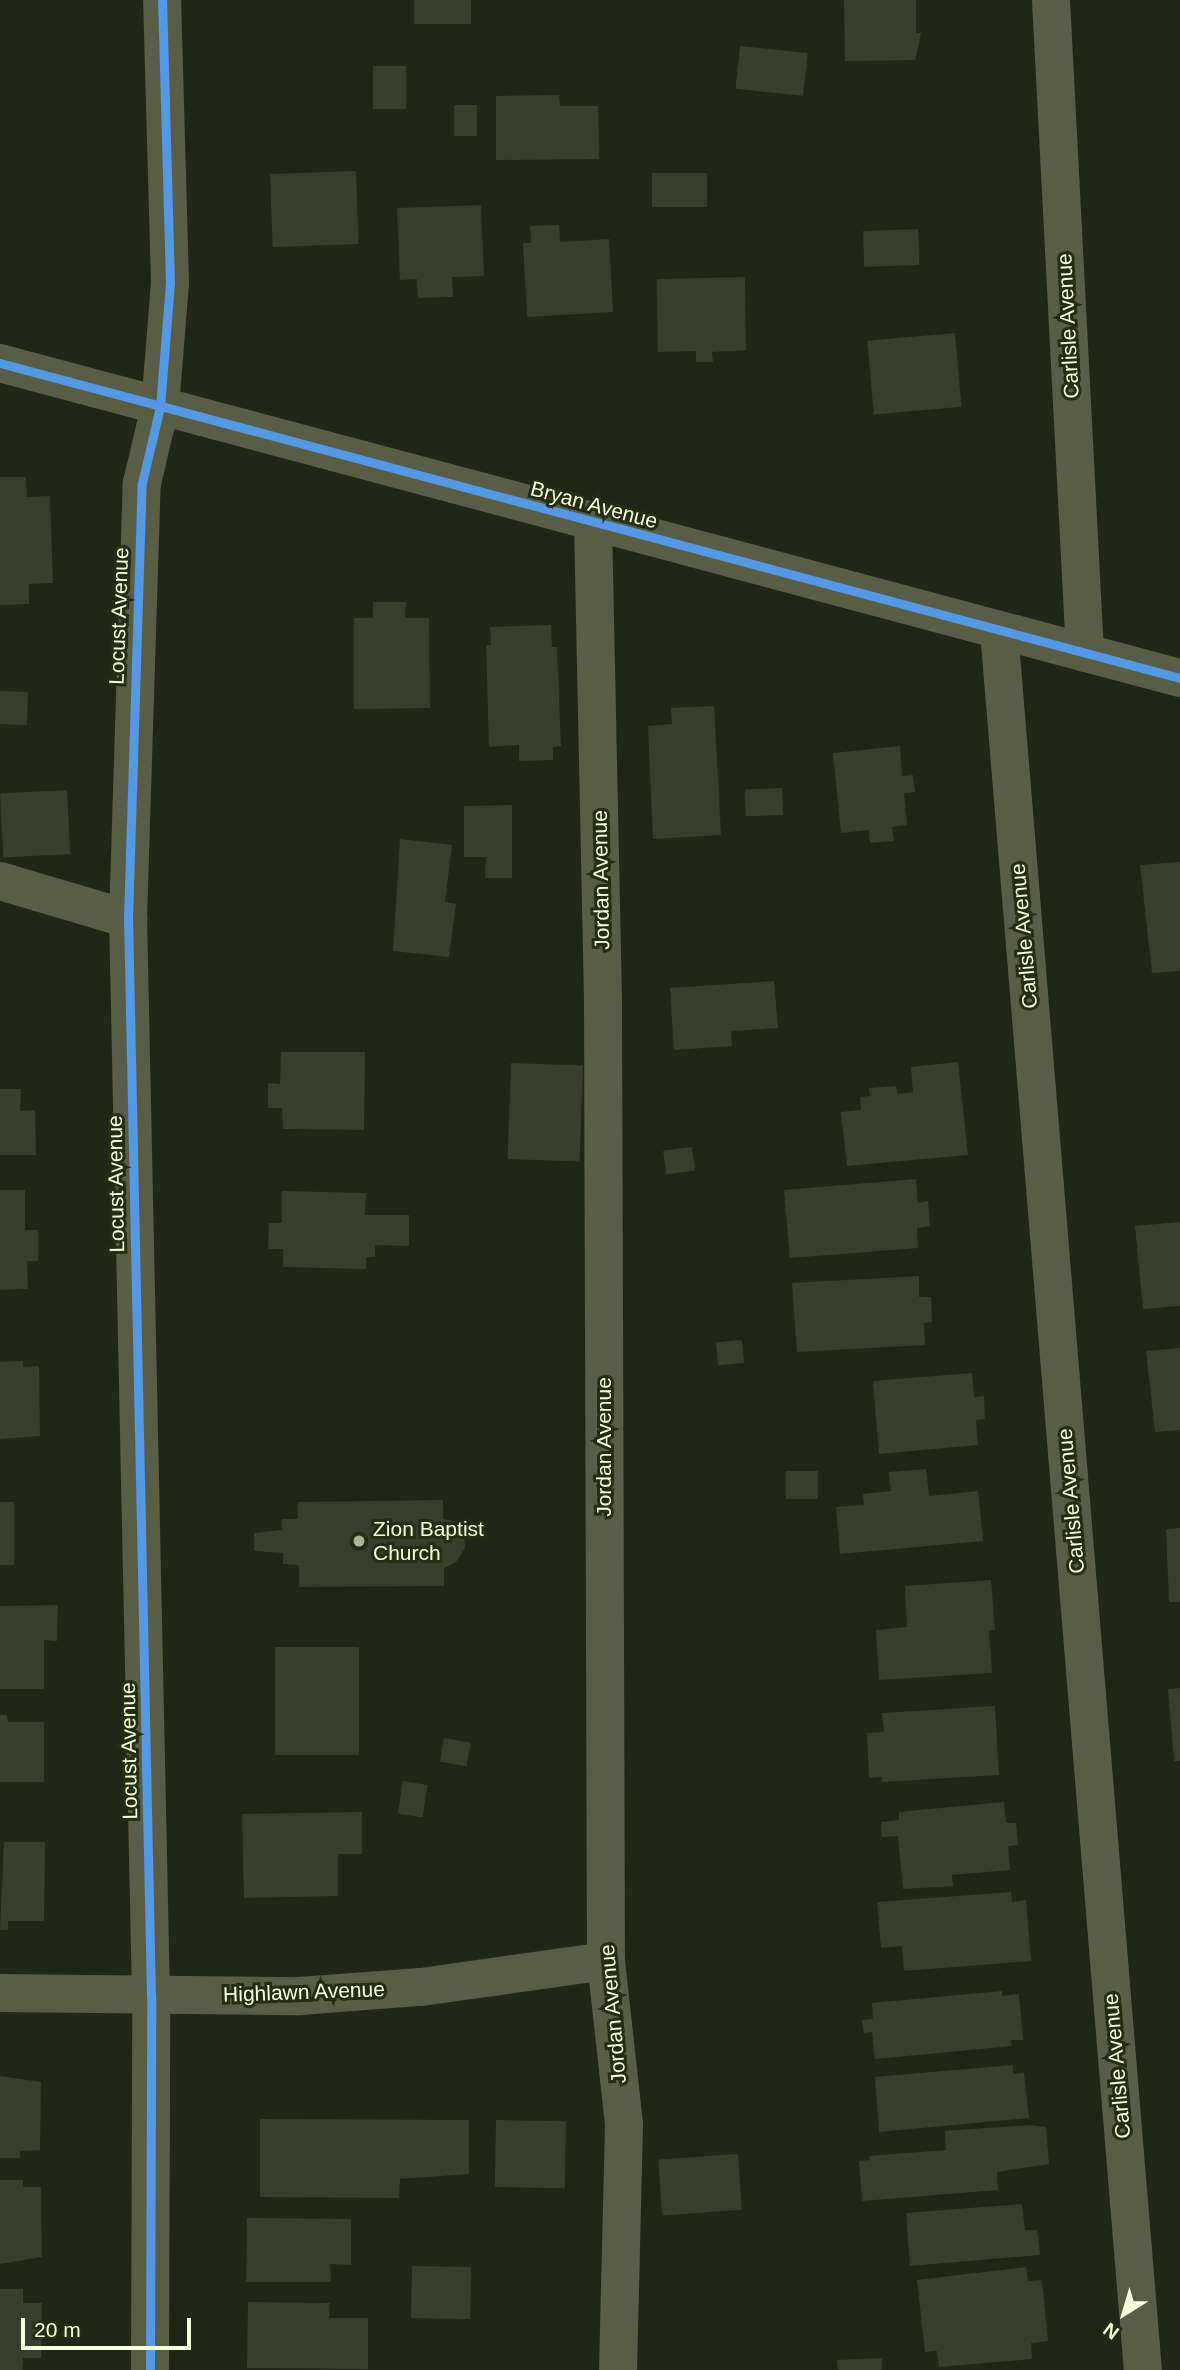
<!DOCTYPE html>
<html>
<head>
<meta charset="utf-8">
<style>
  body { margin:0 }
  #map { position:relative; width:1180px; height:2370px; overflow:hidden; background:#212716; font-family:Arial,sans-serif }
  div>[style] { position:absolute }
  .building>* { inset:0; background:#383e2b; transform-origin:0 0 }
  .minor>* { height:38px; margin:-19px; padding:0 19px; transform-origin:19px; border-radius:19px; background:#585d44 }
  .cycleway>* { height:9px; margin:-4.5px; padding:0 4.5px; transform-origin:4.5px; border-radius:4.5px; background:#5399e6 }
  .dots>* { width:19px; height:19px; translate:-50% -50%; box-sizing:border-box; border:4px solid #242d10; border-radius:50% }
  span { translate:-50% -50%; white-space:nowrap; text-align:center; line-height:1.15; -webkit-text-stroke:6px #242d10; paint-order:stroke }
  .street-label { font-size:21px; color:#f7ffdc }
  .poi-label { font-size:21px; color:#f7ffdc }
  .left { translate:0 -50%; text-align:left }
  .north { position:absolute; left:1089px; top:2279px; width:70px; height:70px; -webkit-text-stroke:5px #242d10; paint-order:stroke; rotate:217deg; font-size:19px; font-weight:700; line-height:28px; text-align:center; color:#f7ffdc }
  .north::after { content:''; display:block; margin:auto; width:24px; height:32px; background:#f7ffdc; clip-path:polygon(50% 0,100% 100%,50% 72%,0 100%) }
  .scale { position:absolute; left:21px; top:2318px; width:170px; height:32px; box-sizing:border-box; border:4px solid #f7ffdc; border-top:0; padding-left:9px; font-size:21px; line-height:24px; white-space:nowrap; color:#f7ffdc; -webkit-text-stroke:5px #242d10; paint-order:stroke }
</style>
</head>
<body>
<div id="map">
  <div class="building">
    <div style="left:414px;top:0;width:57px;height:24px"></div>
    <div style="clip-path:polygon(844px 0,916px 0,916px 33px,921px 33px,915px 60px,845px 61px)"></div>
    <div style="left:740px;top:46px;width:68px;height:43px;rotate:6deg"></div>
    <div style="left:373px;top:66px;width:33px;height:43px"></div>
    <div style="clip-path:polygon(559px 95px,560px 106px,598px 106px,599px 159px,496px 160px,496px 96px)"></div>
    <div style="left:454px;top:105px;width:23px;height:31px"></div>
    <div style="left:356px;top:171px;width:73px;height:86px;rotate:88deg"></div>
    <div style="left:652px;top:173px;width:55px;height:34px"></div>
    <div style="clip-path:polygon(481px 205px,484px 276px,452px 277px,453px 297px,418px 298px,417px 279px,400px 280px,397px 208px)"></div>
    <div style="clip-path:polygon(559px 225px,560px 242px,609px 239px,613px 312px,527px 317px,523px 243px,531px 243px,530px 226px)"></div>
    <div style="left:918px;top:229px;width:36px;height:55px;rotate:88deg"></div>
    <div style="clip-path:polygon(745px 277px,746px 350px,712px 352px,713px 362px,696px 362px,696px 351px,658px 352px,657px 279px)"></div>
    <div style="left:955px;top:333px;width:74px;height:88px;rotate:85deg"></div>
    <div style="clip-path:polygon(0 477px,26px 477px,27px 497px,50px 496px,53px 583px,29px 584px,29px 604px,0 605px)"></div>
    <div style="clip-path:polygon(373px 602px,406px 602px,405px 618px,429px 618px,430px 708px,354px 709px,354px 618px,373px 618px)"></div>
    <div style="clip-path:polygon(551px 625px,552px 647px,557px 647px,561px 746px,553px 747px,553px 760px,519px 761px,519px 745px,489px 747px,486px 645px,491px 645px,490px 627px)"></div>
    <div style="left:0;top:691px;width:28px;height:33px;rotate:2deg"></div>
    <div style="clip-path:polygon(714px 706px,721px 835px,653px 839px,648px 726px,672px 724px,671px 708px)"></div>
    <div style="clip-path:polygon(900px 746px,902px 776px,913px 775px,915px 792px,904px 793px,907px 825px,892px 827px,894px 841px,870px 843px,869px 830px,841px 833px,833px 753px)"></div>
    <div style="left:782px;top:788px;width:27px;height:37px;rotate:88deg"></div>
    <div style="left:67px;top:790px;width:64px;height:67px;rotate:87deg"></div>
    <div style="clip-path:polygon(512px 805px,512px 878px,485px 878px,486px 857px,464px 857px,464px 806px)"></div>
    <div style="clip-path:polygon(400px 839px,452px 845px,445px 902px,456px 904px,449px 957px,393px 951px)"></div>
    <div style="clip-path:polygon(1180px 862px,1180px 971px,1152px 973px,1140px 865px)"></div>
    <div style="clip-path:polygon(774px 981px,778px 1028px,731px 1031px,732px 1046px,674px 1050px,670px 988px)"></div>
    <div style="clip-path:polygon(281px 1052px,365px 1052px,364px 1130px,283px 1129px,282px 1108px,268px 1108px,268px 1083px,280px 1084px)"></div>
    <div style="clip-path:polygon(958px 1062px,968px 1155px,847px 1166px,841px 1112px,861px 1110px,860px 1097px,870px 1096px,869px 1088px,896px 1086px,898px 1094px,913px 1092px,911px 1067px)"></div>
    <div style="left:511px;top:1063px;width:72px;height:96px;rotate:2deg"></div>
    <div style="clip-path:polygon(0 1089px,21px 1089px,20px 1111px,35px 1110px,36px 1155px,0 1155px)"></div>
    <div style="left:692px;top:1147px;width:24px;height:29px;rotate:83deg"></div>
    <div style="clip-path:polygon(916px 1179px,918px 1203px,928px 1201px,930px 1226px,917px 1228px,918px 1248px,790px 1258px,784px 1190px)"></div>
    <div style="clip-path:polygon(0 1190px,25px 1190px,25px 1230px,38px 1230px,38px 1261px,27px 1261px,28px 1289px,0 1290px)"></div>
    <div style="clip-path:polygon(282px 1191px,366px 1193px,365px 1215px,409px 1215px,409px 1246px,375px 1245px,375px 1257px,366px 1257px,366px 1269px,283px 1267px,283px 1249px,268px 1249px,269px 1223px,282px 1223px)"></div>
    <div style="clip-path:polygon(1180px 1222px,1180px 1306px,1143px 1309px,1135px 1226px)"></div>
    <div style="clip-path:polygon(919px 1276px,919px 1297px,931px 1297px,932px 1322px,924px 1323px,925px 1345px,797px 1352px,792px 1283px)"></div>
    <div style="left:742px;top:1340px;width:23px;height:26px;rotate:85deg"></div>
    <div style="clip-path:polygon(1180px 1348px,1180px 1430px,1155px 1432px,1146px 1351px)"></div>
    <div style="clip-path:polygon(23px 1361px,23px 1367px,39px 1366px,40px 1436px,0 1439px,0 1362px)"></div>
    <div style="clip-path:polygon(972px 1373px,974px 1397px,984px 1396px,985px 1419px,976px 1420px,978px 1445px,879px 1454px,873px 1381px)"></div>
    <div style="clip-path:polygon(926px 1469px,929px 1496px,978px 1491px,983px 1541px,840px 1554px,836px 1507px,864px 1505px,863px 1494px,891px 1491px,889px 1472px)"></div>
    <div style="left:786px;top:1471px;width:32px;height:28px"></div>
    <div style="clip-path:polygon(443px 1500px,443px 1519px,454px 1521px,464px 1533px,465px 1548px,456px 1562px,444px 1568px,444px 1586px,299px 1587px,299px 1565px,283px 1564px,283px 1553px,254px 1551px,254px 1533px,282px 1530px,282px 1519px,298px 1519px,298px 1502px)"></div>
    <div style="left:0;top:1502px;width:14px;height:63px"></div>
    <div style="clip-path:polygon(1180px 1528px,1180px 1602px,1169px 1602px,1166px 1529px)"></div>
    <div style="clip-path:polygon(991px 1580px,995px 1630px,989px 1631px,992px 1673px,879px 1680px,876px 1630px,907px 1627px,905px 1586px)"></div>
    <div style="clip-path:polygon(58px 1605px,57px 1641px,44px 1640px,44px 1689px,0 1689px,0 1606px)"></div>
    <div style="left:275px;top:1647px;width:84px;height:108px"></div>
    <div style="clip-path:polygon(1180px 1688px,1180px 1761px,1174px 1761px,1168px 1689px)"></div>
    <div style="clip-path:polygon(995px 1706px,999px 1775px,882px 1782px,882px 1777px,869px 1778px,867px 1733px,884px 1732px,882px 1713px)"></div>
    <div style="clip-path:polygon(0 1715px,7px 1715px,8px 1722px,44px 1722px,44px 1782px,0 1782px)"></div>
    <div style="left:444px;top:1738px;width:27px;height:24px;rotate:10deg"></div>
    <div style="left:403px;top:1781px;width:25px;height:33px;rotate:9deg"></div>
    <div style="clip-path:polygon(1004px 1802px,1006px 1823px,1016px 1823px,1018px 1845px,1008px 1846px,1010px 1870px,952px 1875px,953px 1886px,903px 1889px,898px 1836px,882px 1837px,881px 1822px,899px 1820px,899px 1812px)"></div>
    <div style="clip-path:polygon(362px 1812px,362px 1854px,338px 1854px,338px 1896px,244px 1898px,242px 1814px)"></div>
    <div style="clip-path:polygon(4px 1842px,45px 1842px,44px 1921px,8px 1921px,8px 1930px,0 1930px)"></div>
    <div style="clip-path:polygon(1011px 1892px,1012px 1902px,1026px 1900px,1031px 1961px,904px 1971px,902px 1946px,881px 1948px,877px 1902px)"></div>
    <div style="clip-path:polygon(1002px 1991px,1002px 1996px,1019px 1994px,1023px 2040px,1011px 2040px,1012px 2046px,875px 2059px,872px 2032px,864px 2033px,862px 2020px,873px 2019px,872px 2003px)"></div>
    <div style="clip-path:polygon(1013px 2065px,1013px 2074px,1024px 2073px,1029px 2118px,879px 2132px,875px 2077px)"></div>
    <div style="clip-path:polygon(0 2076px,41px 2082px,40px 2150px,20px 2151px,20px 2158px,0 2158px)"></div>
    <div style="clip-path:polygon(260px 2119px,469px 2120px,469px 2174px,400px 2179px,399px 2198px,260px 2197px)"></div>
    <div style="left:496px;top:2120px;width:70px;height:67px;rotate:1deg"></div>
    <div style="clip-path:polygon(1029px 2125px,1046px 2127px,1049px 2164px,997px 2172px,998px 2190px,862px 2201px,859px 2161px,870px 2160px,869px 2156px,946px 2150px,945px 2131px)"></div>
    <div style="left:738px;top:2154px;width:56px;height:80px;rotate:86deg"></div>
    <div style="clip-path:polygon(0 2180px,23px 2180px,23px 2187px,41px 2187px,42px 2257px,0 2264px)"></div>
    <div style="clip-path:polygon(1022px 2204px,1025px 2230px,1037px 2230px,1040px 2255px,910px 2266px,906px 2213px)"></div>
    <div style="clip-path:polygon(247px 2218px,351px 2219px,351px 2265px,330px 2264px,331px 2282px,246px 2282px)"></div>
    <div style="left:412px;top:2266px;width:59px;height:52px;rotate:1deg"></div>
    <div style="clip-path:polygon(1026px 2267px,1028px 2281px,1042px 2280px,1048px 2341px,1031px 2343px,1032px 2359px,939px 2367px,937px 2351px,925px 2352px,917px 2280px)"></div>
    <div style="clip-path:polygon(0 2289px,23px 2289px,23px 2303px,42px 2303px,41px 2358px,23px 2358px,22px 2370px,0 2370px)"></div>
    <div style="clip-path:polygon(248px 2302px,330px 2303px,329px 2318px,368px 2318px,368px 2369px,247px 2368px)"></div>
    <div style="clip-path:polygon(882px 2358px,882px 2370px,838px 2370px,837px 2360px)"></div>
  </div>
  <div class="minor">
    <div style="left:1051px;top:0;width:654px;rotate:87.02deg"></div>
    <div style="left:0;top:363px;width:1221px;rotate:14.95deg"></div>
    <div style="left:593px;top:523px;width:479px;rotate:88.8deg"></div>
    <div style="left:603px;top:1002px;width:959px;rotate:89.82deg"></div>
    <div style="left:606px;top:1961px;width:165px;rotate:83.7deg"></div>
    <div style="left:624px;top:2125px;width:245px;rotate:91.4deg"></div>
    <div style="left:999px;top:631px;width:1745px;rotate:85.27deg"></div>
    <div style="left:0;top:881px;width:134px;rotate:16.5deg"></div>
    <div style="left:0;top:1993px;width:300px;rotate:0.6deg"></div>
    <div style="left:300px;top:1996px;width:121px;rotate:-4.3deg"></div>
    <div style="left:421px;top:1987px;width:187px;rotate:-8deg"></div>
    <div style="left:150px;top:2370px;width:374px;rotate:-89.8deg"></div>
    <div style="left:151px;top:1996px;width:1077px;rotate:-91.22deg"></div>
    <div style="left:128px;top:919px;width:436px;rotate:-88.2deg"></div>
    <div style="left:142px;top:483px;width:78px;rotate:-76.7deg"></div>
    <div style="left:160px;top:407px;width:124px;rotate:-85.4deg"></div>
    <div style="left:170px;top:283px;width:283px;rotate:-91.6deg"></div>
  </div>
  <div class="cycleway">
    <div style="left:0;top:363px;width:1221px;rotate:14.95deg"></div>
    <div style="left:150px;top:2370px;width:374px;rotate:-89.8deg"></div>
    <div style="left:151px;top:1996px;width:1077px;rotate:-91.22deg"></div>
    <div style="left:128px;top:919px;width:436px;rotate:-88.2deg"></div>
    <div style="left:142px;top:483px;width:78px;rotate:-76.7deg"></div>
    <div style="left:160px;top:407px;width:124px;rotate:-85.4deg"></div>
    <div style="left:170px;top:283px;width:283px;rotate:-91.6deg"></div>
  </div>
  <div class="dots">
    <div style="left:359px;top:1541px;background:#acb397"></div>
  </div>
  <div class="street-label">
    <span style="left:1068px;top:326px;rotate:-93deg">Carlisle Avenue</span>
    <span style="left:594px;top:505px;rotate:15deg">Bryan Avenue</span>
    <span style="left:119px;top:616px;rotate:-88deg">Locust Avenue</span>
    <span style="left:601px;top:880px;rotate:-91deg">Jordan Avenue</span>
    <span style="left:1024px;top:936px;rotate:-95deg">Carlisle Avenue</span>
    <span style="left:116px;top:1184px;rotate:-91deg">Locust Avenue</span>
    <span style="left:604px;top:1447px;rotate:-90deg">Jordan Avenue</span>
    <span style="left:1071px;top:1501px;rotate:-95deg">Carlisle Avenue</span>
    <span style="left:129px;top:1751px;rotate:-91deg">Locust Avenue</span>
    <span style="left:304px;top:1992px;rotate:-2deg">Highlawn Avenue</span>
    <span style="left:613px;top:2014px;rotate:-95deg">Jordan Avenue</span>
    <span style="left:1117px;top:2066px;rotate:-95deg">Carlisle Avenue</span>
  </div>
  <div class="poi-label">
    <span class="left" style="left:373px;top:1541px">Zion Baptist<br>Church</span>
  </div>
  <div class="north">N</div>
  <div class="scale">20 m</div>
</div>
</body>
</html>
